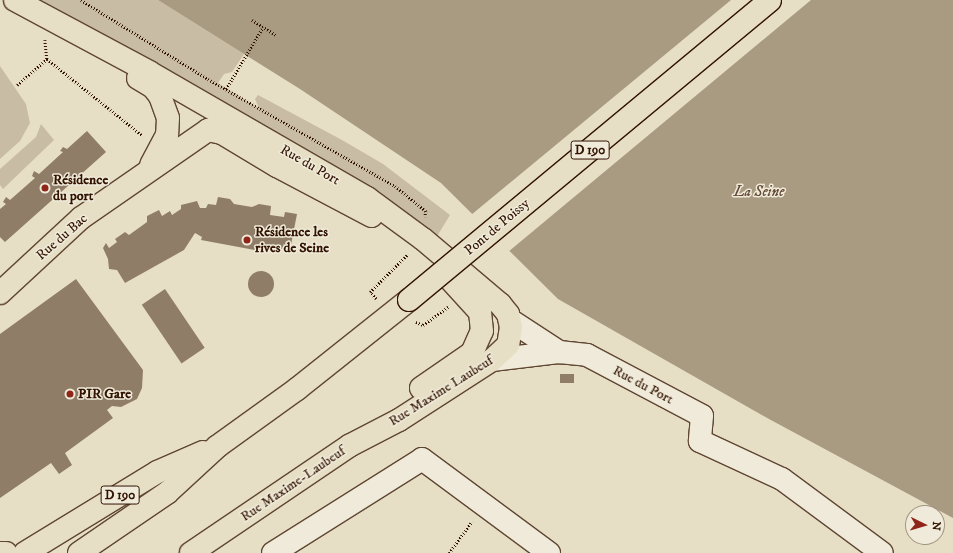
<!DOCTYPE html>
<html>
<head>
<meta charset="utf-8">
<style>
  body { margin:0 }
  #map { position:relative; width:953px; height:553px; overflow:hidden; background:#e7dfc5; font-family:"IM FELL DW Pica",serif }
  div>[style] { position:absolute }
  .green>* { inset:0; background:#c8bca4 }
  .water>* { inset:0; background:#a99a82 }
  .pier>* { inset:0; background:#e7dfc5 }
  .building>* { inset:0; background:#907d67; transform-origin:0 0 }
  .round { border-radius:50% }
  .path>* { height:2.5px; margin-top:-1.25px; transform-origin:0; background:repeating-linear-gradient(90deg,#321301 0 1px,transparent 0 3px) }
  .roads { filter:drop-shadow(1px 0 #5f4632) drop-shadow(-1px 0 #5f4632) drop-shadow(0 1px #5f4632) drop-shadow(0 -1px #5f4632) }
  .minor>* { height:22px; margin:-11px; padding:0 11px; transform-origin:11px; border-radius:11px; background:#efead9 }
  .major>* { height:22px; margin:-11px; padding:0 11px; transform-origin:11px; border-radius:11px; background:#e7dfc5 }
  .bridges { filter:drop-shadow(1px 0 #321301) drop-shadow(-1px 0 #321301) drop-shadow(0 1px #321301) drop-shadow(0 -1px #321301) }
  .major-bridge>* { height:22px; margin:-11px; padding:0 11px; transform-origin:11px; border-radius:11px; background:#e7dfc5 }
  .dots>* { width:11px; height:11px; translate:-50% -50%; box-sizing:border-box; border:2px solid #efead9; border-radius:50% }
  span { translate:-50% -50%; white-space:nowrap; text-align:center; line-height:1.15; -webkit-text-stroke:3px #efead9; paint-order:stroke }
  .shield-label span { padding:1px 3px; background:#efead9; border:1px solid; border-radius:3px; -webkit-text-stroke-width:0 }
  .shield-label { font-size:13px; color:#321301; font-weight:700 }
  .street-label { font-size:14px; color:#321301 }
  .poi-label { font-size:14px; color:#321301; font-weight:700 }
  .left { translate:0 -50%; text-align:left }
  .water-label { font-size:15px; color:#624935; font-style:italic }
  .north { position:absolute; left:905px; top:505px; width:40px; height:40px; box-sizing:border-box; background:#efead9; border:1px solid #a39483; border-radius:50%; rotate:95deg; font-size:11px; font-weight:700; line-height:16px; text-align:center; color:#321301 }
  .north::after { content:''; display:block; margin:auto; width:14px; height:18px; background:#8f2418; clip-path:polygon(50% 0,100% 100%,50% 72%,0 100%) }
</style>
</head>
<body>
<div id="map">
  <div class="green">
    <div style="clip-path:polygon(41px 0,158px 0,244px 54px,232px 72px,224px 74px,218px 83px,259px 108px,255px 99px,258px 95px,342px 140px,383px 164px,450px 215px,436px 238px,48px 13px)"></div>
    <div style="clip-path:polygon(0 66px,26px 104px,30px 123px,20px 141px,0 159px)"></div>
    <div style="clip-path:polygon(41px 124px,54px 140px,3px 189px,0 185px,0 169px,36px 137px)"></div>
  </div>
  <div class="water">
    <div style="clip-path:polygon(158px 0,953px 0,953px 518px,769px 419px,558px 299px,441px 183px,300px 89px)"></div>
  </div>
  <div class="pier">
    <div style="clip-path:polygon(731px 0,811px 0,508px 252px,471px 215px)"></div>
  </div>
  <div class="building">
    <div style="clip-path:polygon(87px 131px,106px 152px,5px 242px,0 237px,0 209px,6px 204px,3px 202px,6px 197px,10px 200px,35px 178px,32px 176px,34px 171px,39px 174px,63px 152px,60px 151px,63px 147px,67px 149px)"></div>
    <div style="clip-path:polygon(218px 197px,230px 199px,234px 204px,252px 207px,259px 204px,271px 206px,270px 215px,284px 217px,285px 212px,297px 214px,290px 250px,267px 247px,266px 252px,201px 240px,202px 237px,195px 233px,184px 250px,125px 283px,117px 270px,109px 269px,108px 259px,103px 248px,106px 243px,109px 248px,117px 242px,115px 239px,125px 232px,129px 235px,147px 222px,147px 216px,159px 210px,162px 216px,170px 211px,172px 215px,181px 209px,181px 205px,197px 201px,200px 208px,206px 208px,208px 204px,216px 205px)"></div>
    <div class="round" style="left:248px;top:271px;width:26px;height:26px"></div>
    <div style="clip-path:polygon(76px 279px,143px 370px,142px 388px,137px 399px,121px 407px,112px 406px,107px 410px,113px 418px,65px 453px,72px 465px,59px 474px,51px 463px,0 498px,0 334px)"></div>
    <div style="left:165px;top:289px;width:71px;height:28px;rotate:56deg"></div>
    <div style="left:560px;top:374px;width:14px;height:9px"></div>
  </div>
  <div class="path">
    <div style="left:81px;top:0;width:150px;rotate:31.9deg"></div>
    <div style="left:208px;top:79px;width:215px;rotate:29.8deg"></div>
    <div style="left:395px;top:186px;width:40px;rotate:39deg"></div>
    <div style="left:426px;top:211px;width:6px;rotate:99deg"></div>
    <div style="left:252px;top:20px;width:28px;rotate:32deg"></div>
    <div style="left:45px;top:40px;width:19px;rotate:84deg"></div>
    <div style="left:17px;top:85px;width:40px;rotate:-41deg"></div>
    <div style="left:47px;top:59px;width:123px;rotate:38.7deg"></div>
    <div style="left:226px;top:89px;width:72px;rotate:-59.2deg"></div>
    <div style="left:376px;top:299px;width:9px;rotate:-131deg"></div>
    <div style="left:370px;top:292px;width:54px;rotate:-45deg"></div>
    <div style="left:416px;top:322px;width:8px;rotate:23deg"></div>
    <div style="left:423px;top:325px;width:31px;rotate:-36deg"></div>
    <div style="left:449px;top:553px;width:39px;rotate:-54deg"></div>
  </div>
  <div class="roads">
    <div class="minor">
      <div style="left:510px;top:320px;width:59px;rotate:33.1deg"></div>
      <div style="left:492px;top:360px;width:67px;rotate:-6.8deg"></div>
      <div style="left:559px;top:352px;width:28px;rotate:6deg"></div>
      <div style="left:587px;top:355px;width:130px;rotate:27.9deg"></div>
      <div style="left:702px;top:416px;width:25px;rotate:95deg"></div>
      <div style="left:700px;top:441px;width:90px;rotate:24.9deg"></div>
      <div style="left:782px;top:479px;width:124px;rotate:36.5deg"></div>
      <div style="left:273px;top:553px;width:176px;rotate:-32.2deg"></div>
      <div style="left:422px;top:459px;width:158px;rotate:36.5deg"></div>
    </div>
    <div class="major">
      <div style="left:15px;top:0;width:152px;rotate:28.2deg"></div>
      <div style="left:149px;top:72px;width:252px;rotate:30deg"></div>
      <div style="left:367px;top:198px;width:69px;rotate:36.2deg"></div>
      <div style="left:423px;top:239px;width:101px;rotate:40.2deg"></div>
      <div style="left:500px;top:304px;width:13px;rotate:51deg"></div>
      <div style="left:508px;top:314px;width:13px;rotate:77deg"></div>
      <div style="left:511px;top:327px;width:18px;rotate:99deg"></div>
      <div style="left:508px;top:345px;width:22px;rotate:137deg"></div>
      <div style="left:492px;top:360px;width:111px;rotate:147.2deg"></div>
      <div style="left:399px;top:420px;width:56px;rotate:152.5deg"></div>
      <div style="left:349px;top:446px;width:191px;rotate:145.9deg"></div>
      <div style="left:138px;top:78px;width:17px;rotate:31deg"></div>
      <div style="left:153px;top:87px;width:11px;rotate:52deg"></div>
      <div style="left:160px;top:96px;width:23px;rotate:70deg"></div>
      <div style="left:168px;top:118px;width:17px;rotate:93deg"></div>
      <div style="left:167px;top:135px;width:34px;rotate:118deg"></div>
      <div style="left:0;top:293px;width:110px;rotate:-42.8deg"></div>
      <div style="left:81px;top:218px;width:155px;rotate:-34.7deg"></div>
      <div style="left:208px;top:130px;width:14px;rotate:12deg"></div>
      <div style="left:222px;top:133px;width:64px;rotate:31deg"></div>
      <div style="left:277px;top:166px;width:107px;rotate:27.8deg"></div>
      <div style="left:421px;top:388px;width:62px;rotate:-34.5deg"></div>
      <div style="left:472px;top:353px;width:24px;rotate:-66deg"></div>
      <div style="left:482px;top:331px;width:19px;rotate:-96deg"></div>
      <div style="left:480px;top:312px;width:47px;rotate:-132.4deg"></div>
      <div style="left:0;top:553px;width:6px"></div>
      <div style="left:25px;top:553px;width:155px;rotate:-31.5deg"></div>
      <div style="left:157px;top:472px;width:50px;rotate:-23.5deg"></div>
      <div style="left:79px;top:553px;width:107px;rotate:-34.3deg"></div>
      <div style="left:167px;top:493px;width:69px;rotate:-42.7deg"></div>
      <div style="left:218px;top:446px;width:97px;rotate:-35.8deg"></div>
      <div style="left:297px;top:389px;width:143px;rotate:-38.5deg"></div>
    </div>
  </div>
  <div class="bridges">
    <div class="major-bridge">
      <div style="left:409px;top:300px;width:469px;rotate:-39.7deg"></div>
    </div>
  </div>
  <div class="dots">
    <div style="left:45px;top:188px;background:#8f2418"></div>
    <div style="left:247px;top:240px;background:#8f2418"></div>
    <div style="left:70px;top:394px;background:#8f2418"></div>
  </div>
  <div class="shield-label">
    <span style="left:590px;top:150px">D 190</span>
    <span style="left:120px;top:495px">D 190</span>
  </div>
  <div class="street-label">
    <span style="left:310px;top:165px;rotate:30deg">Rue du Port</span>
    <span style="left:497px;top:227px;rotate:-40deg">Pont de Poissy</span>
    <span style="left:62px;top:237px;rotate:-41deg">Rue du Bac</span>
    <span style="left:643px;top:385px;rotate:28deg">Rue du Port</span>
    <span style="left:441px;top:391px;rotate:-32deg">Rue Maxime Laubeuf</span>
    <span style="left:293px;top:484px;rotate:-34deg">Rue Maxime-Laubeuf</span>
  </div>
  <div class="poi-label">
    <span class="left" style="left:53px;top:188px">Résidence<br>du port</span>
    <span class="left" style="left:255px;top:240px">Résidence les<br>rives de Seine</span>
    <span class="left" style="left:78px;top:394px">PIR Gare</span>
  </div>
  <div class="water-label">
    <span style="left:759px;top:192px">La Seine</span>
  </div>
  <div class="north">N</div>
</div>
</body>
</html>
